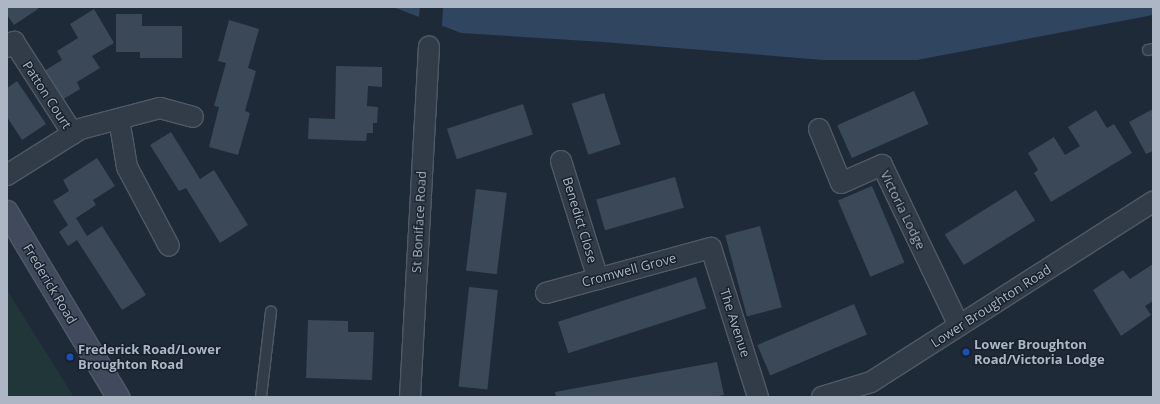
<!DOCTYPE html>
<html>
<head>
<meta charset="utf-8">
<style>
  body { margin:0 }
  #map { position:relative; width:1160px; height:404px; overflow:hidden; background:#1e2a38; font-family:"Open Sans",sans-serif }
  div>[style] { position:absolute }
  .green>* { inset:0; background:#203639 }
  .water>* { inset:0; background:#304560 }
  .pier>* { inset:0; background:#1e2a38 }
  .building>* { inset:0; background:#3a4858; transform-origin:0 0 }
  .roads { filter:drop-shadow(1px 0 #505966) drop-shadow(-1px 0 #505966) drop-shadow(0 1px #505966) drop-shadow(0 -1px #505966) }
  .service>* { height:10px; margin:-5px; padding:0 5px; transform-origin:5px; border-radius:5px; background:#323b48 }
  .minor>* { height:20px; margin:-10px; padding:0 10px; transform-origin:10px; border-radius:10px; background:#323b48 }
  .secondary>* { height:22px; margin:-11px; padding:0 11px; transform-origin:11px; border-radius:11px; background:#404a5c }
  .dots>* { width:11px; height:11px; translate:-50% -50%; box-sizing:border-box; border:2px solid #18212d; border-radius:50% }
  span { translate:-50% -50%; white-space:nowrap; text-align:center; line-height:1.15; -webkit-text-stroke:3px #18212d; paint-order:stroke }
  .street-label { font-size:13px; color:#acb6c5 }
  .poi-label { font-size:13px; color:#acb6c5; font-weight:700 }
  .left { translate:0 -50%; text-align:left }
  .frame { position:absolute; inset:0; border:8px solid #acb6c5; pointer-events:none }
</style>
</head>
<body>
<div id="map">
  <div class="green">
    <div style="clip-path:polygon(7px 290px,74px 397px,7px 397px)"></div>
  </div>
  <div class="water">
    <div style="clip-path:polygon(393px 7px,1153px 7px,1153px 15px,917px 60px,824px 60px,603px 42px,461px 33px)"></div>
  </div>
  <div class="pier">
    <div style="clip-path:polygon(420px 7px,443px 7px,442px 26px,419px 17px)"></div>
  </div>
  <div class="building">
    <div style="clip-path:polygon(7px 7px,37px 7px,38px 9px,14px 25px,7px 15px)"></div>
    <div style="clip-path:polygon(94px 9px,114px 43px,92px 56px,100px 68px,77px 82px,80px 89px,62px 100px,44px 71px,62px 60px,57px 51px,78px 38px,70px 24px)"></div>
    <div style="clip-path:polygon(116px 14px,142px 14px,142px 26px,182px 26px,182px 58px,140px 58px,140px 52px,116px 52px)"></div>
    <div style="clip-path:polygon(229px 20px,259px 29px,248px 68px,256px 71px,245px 111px,250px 113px,238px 155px,209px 147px,219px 107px,214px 106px,226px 63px,218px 61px)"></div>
    <div style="clip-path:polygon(336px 66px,382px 67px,382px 87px,368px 86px,367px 106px,378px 107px,377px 123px,373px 123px,373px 133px,367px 133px,366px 141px,308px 139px,309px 118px,335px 119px)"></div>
    <div style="clip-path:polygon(17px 81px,46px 124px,22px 140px,7px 117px,7px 88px)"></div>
    <div style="left:914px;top:91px;width:36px;height:84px;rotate:66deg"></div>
    <div style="left:604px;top:93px;width:54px;height:34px;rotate:72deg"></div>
    <div style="left:523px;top:104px;width:32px;height:80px;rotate:72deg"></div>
    <div style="clip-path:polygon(1153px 109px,1153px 151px,1146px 154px,1129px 122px)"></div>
    <div style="clip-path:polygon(1096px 110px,1107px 128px,1114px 124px,1132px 153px,1051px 202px,1034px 173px,1038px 170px,1028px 153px,1054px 137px,1065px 155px,1080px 146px,1068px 127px)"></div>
    <div style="clip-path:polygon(171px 132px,200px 179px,214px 170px,248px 225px,220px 243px,186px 188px,179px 191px,150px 145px)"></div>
    <div style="clip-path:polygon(97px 158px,115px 186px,93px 200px,96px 205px,76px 218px,87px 236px,102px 226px,146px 295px,122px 310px,77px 240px,68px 246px,59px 232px,68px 225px,53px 201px,69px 191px,63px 180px)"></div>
    <div style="left:675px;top:177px;width:32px;height:82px;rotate:74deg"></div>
    <div style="left:872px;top:186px;width:83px;height:37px;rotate:67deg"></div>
    <div style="left:476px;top:189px;width:31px;height:82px;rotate:7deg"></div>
    <div style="left:1016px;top:190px;width:36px;height:84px;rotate:58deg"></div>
    <div style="left:760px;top:226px;width:84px;height:36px;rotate:75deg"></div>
    <div style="clip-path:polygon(1153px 264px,1153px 301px,1145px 306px,1151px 315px,1121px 336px,1093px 290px,1123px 270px,1130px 279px)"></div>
    <div style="left:696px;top:277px;width:33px;height:145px;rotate:72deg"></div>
    <div style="left:469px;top:287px;width:29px;height:100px;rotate:6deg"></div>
    <div style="left:854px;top:304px;width:33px;height:105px;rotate:67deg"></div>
    <div style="clip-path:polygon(308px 320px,348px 321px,348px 332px,374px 332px,372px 380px,306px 378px)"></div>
    <div style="clip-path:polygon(717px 362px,724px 395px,713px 397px,556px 397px,555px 392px)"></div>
  </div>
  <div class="roads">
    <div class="service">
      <div style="left:1148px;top:50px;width:5px;rotate:-11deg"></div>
      <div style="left:261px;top:397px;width:86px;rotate:-83.3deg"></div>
    </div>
    <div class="minor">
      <div style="left:7px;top:47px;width:9px;rotate:-36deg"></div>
      <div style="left:14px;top:42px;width:109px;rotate:57.3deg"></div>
      <div style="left:119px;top:119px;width:49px;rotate:80.5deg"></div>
      <div style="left:127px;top:167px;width:89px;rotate:62deg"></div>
      <div style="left:819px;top:129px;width:58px;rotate:67.8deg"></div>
      <div style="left:841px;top:183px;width:45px;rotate:-23.7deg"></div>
      <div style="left:882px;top:165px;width:178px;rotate:64.4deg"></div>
      <div style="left:561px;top:161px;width:124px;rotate:72.6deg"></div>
      <div style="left:7px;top:175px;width:86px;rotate:-32.2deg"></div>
      <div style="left:80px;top:129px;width:83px;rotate:-14.7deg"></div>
      <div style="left:160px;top:108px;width:34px;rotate:15deg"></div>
      <div style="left:546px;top:293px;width:171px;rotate:-15.3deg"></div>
      <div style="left:711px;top:248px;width:156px;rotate:72.5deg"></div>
      <div style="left:410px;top:397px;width:351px;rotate:-86.9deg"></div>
      <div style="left:822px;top:397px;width:51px;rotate:-17deg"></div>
      <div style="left:871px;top:382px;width:335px;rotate:-32.6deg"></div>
    </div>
    <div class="secondary">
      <div style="left:7px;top:212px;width:216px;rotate:59deg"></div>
    </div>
  </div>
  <div class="dots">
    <div style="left:966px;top:352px;background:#1a4fb4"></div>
    <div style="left:70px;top:357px;background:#1a4fb4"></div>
  </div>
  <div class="street-label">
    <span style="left:47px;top:95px;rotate:57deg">Patton Court</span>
    <span style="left:903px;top:210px;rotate:64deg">Victoria Lodge</span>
    <span style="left:580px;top:220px;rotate:73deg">Benedict Close</span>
    <span style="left:419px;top:222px;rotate:-87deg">St Boniface Road</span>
    <span style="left:629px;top:270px;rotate:-15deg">Cromwell Grove</span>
    <span style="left:50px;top:284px;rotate:59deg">Frederick Road</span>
    <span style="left:991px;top:306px;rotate:-33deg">Lower Broughton Road</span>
    <span style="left:735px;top:323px;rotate:72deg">The Avenue</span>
  </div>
  <div class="poi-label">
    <span class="left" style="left:974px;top:352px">Lower Broughton<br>Road/Victoria Lodge</span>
    <span class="left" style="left:78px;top:357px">Frederick Road/Lower<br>Broughton Road</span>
  </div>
  <div class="frame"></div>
</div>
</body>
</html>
